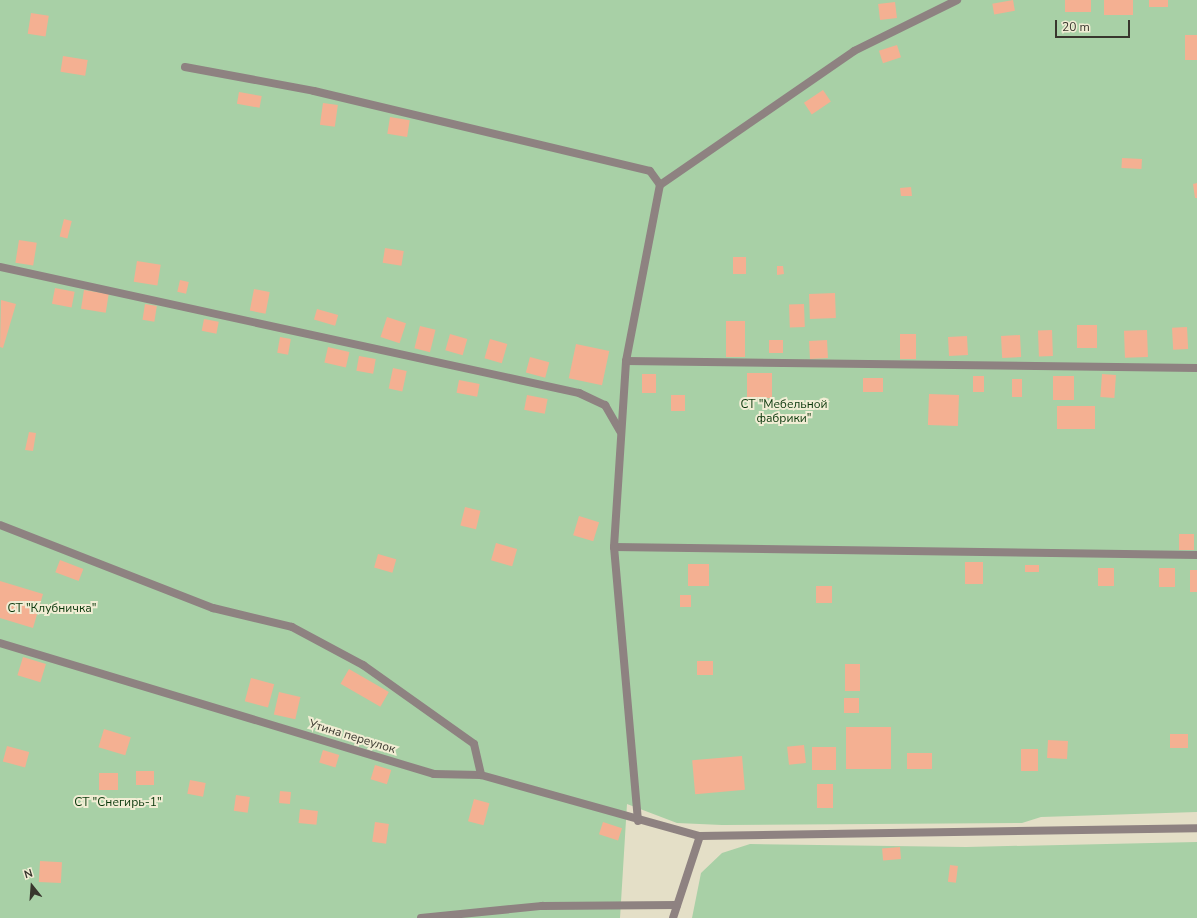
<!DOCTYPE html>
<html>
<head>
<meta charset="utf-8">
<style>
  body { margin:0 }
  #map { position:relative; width:1197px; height:918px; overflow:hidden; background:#e4dfc7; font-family:"Nunito Sans",sans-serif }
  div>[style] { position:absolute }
  .green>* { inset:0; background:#a8d0a6 }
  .building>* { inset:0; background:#f4b092; transform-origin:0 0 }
  .minor>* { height:8px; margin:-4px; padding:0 4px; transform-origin:4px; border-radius:4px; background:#8e8281 }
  span { translate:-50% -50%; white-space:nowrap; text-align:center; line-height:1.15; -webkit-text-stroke:4px #f1edd4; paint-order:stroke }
  .park-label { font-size:12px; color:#0b380c }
  .street-label { font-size:12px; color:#38362d }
  .north { position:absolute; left:12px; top:866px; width:40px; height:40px; -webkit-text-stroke:3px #f1edd4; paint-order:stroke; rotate:343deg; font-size:11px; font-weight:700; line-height:16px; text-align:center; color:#38362d }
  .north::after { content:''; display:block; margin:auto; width:14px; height:18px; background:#38362d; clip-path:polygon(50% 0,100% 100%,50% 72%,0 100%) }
  .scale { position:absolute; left:1055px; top:20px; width:75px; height:18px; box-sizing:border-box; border:2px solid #38362d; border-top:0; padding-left:5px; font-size:12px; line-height:14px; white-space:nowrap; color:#38362d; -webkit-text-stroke:3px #f1edd4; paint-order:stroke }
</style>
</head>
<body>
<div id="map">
  <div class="green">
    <div style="clip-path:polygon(0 0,1197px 0,1197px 812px,1041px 817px,1022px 823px,722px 825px,677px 823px,627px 804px,620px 918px,0 918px)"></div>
    <div style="clip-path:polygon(1197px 842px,1197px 918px,692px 918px,701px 873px,722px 853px,750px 844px,966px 847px)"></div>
  </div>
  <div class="building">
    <div style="left:1013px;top:0;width:11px;height:21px;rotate:80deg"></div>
    <div style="left:1065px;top:0;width:26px;height:12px"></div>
    <div style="left:1104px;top:0;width:29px;height:15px"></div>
    <div style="left:1149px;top:0;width:19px;height:7px"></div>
    <div style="left:895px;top:2px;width:16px;height:17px;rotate:83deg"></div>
    <div style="left:31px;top:13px;width:18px;height:21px;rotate:9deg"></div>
    <div style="left:1185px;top:35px;width:12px;height:25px"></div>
    <div style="left:897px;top:45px;width:13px;height:19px;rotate:72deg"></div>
    <div style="left:63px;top:56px;width:25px;height:16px;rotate:9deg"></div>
    <div style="left:823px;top:90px;width:14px;height:23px;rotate:56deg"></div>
    <div style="left:239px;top:92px;width:23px;height:12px;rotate:10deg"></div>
    <div style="left:323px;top:103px;width:15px;height:22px;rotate:8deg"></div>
    <div style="left:390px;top:117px;width:20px;height:17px;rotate:9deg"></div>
    <div style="left:1122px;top:158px;width:20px;height:10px;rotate:3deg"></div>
    <div style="clip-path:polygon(1197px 183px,1197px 198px,1195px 198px,1193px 184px)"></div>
    <div style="clip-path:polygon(911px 187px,912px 196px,901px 196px,900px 188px)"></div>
    <div style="left:64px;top:219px;width:8px;height:18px;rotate:14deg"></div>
    <div style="left:19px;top:240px;width:18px;height:23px;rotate:9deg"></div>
    <div style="left:385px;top:248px;width:19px;height:15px;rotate:9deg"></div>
    <div style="left:733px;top:257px;width:13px;height:17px"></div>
    <div style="left:137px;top:261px;width:24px;height:21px;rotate:9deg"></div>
    <div style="clip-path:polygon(777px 266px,783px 266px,784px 274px,777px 275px)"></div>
    <div style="left:180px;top:280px;width:9px;height:12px;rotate:13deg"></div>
    <div style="left:55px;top:288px;width:20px;height:16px;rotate:11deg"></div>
    <div style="left:254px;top:289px;width:16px;height:22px;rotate:11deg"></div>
    <div style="left:84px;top:290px;width:25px;height:19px;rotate:9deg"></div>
    <div style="left:835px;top:293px;width:25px;height:26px;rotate:88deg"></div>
    <div style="clip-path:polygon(1px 300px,16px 304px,3px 348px,0 347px)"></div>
    <div style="left:145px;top:304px;width:12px;height:16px;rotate:9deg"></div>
    <div style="left:804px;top:304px;width:23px;height:15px;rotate:88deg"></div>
    <div style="left:317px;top:309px;width:22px;height:11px;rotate:16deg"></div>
    <div style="left:387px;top:317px;width:20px;height:21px;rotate:18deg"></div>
    <div style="left:204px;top:319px;width:15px;height:12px;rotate:11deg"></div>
    <div style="left:726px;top:321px;width:19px;height:36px"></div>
    <div style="left:1077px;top:325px;width:20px;height:23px"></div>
    <div style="left:420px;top:326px;width:16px;height:23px;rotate:14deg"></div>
    <div style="left:1187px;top:327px;width:22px;height:15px;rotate:87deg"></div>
    <div style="left:1052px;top:330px;width:26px;height:14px;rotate:88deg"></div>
    <div style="left:1147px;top:330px;width:27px;height:23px;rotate:88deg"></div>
    <div style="left:450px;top:334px;width:18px;height:17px;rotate:16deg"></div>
    <div style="left:900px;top:334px;width:16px;height:25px"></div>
    <div style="left:1020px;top:335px;width:22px;height:19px;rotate:87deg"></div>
    <div style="left:967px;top:336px;width:19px;height:19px;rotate:87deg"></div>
    <div style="left:280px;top:337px;width:11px;height:16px;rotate:10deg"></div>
    <div style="left:490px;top:339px;width:18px;height:20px;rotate:16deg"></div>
    <div style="left:769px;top:340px;width:14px;height:13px"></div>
    <div style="left:827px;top:340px;width:18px;height:18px;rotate:87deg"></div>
    <div style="left:576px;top:344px;width:34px;height:35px;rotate:12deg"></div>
    <div style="left:328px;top:347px;width:22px;height:16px;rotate:13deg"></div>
    <div style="left:359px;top:356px;width:17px;height:15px;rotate:10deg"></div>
    <div style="left:530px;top:357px;width:20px;height:16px;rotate:15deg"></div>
    <div style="left:393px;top:368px;width:14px;height:21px;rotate:12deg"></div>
    <div style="left:747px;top:373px;width:25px;height:25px"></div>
    <div style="left:642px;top:374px;width:14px;height:19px"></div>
    <div style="left:1102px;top:374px;width:14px;height:23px;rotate:4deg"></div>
    <div style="left:973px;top:376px;width:11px;height:16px"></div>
    <div style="left:1053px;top:376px;width:21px;height:24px"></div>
    <div style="left:863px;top:378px;width:20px;height:14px"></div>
    <div style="left:1012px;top:379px;width:10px;height:18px"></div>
    <div style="left:459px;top:380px;width:21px;height:13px;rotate:11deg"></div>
    <div style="left:929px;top:394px;width:30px;height:31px;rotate:2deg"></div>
    <div style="left:527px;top:395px;width:21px;height:15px;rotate:11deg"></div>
    <div style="left:671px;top:395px;width:14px;height:16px"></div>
    <div style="left:1057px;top:406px;width:38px;height:23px"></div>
    <div style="clip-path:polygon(29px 432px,36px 433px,33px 451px,25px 450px)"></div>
    <div style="left:465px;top:507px;width:16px;height:19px;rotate:14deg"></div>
    <div style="left:579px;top:516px;width:21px;height:20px;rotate:17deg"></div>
    <div style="left:1179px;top:534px;width:15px;height:16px"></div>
    <div style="left:496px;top:543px;width:22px;height:18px;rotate:16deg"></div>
    <div style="left:378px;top:554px;width:19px;height:14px;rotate:16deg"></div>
    <div style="left:60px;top:560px;width:25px;height:13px;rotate:21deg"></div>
    <div style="left:965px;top:562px;width:18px;height:22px"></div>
    <div style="left:688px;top:564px;width:21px;height:22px"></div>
    <div style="left:1025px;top:565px;width:14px;height:7px"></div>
    <div style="left:1098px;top:568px;width:16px;height:18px"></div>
    <div style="left:1159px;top:568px;width:16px;height:19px"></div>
    <div style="left:1190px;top:570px;width:7px;height:22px"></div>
    <div style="clip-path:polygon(0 581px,43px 594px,33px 628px,0 618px)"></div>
    <div style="left:816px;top:586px;width:16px;height:17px"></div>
    <div style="left:680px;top:595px;width:11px;height:12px"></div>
    <div style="left:23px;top:657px;width:24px;height:19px;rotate:17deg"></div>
    <div style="left:697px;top:661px;width:16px;height:14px"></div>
    <div style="left:845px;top:664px;width:15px;height:27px"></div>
    <div style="left:349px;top:669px;width:46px;height:17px;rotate:30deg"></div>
    <div style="left:251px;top:678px;width:24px;height:24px;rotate:15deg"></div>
    <div style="left:279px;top:692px;width:22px;height:23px;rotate:13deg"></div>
    <div style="left:844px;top:698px;width:15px;height:15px"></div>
    <div style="left:846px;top:727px;width:45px;height:42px"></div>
    <div style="left:104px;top:729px;width:28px;height:19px;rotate:17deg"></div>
    <div style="left:1170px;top:734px;width:18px;height:14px"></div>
    <div style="left:1048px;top:740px;width:20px;height:18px;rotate:3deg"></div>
    <div style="left:804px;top:745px;width:18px;height:17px;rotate:84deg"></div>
    <div style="left:7px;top:746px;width:23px;height:16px;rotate:15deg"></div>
    <div style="left:812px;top:747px;width:24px;height:23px"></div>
    <div style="left:1021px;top:749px;width:17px;height:22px"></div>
    <div style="left:323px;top:750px;width:17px;height:13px;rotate:17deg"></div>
    <div style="left:907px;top:753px;width:25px;height:16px"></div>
    <div style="left:742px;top:756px;width:34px;height:50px;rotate:85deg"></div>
    <div style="left:375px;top:765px;width:17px;height:15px;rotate:17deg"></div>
    <div style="left:154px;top:771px;width:14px;height:18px;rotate:90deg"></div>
    <div style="left:99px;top:773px;width:19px;height:17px"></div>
    <div style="left:190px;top:780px;width:16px;height:14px;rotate:11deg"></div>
    <div style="left:817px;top:784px;width:16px;height:24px"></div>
    <div style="left:280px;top:791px;width:11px;height:12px;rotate:5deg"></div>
    <div style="left:236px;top:795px;width:14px;height:16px;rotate:8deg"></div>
    <div style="left:474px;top:799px;width:16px;height:23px;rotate:15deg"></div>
    <div style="left:300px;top:809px;width:18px;height:14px;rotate:6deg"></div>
    <div style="left:375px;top:822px;width:14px;height:20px;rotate:8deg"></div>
    <div style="left:603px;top:822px;width:20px;height:13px;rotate:18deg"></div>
    <div style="left:900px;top:847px;width:12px;height:18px;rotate:85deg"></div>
    <div style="left:40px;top:861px;width:22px;height:21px;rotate:3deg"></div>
    <div style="left:950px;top:865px;width:8px;height:17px;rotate:7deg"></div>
  </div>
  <div class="minor">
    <div style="left:185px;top:67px;width:131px;rotate:10.5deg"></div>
    <div style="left:314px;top:91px;width:345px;rotate:13.4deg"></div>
    <div style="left:650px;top:171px;width:17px;rotate:54deg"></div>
    <div style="left:0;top:267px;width:593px;rotate:12.28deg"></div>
    <div style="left:579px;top:393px;width:29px;rotate:25deg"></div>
    <div style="left:605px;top:405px;width:30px;rotate:60deg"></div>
    <div style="left:626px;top:361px;width:571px;rotate:0.7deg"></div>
    <div style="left:0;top:525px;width:229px;rotate:21.3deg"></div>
    <div style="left:213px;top:608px;width:81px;rotate:13.5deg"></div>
    <div style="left:292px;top:627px;width:81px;rotate:28.2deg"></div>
    <div style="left:363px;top:665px;width:136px;rotate:35.4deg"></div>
    <div style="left:474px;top:744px;width:32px;rotate:77deg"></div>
    <div style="left:614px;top:547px;width:583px;rotate:0.79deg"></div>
    <div style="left:0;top:643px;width:453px;rotate:16.8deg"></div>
    <div style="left:434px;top:774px;width:47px;rotate:1.2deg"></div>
    <div style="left:481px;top:775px;width:227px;rotate:15.6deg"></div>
    <div style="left:700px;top:836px;width:497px;rotate:-0.9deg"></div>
    <div style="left:638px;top:821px;width:275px;rotate:-95deg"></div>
    <div style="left:614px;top:547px;width:186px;rotate:-86.3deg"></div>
    <div style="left:626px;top:361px;width:179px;rotate:-79.1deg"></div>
    <div style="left:660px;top:185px;width:236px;rotate:-34.6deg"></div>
    <div style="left:854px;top:51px;width:115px;rotate:-26.3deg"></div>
    <div style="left:421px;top:918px;width:122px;rotate:-5.7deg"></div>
    <div style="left:542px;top:906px;width:135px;rotate:-0.4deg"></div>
    <div style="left:673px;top:918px;width:86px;rotate:-71.8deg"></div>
  </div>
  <div class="park-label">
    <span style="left:784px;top:412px">СТ "Мебельной<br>фабрики"</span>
    <span style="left:52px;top:609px">СТ "Клубничка"</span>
    <span style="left:118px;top:803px">СТ "Снегирь-1"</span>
  </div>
  <div class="street-label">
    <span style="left:352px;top:737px;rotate:17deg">Утина переулок</span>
  </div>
  <div class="north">N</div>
  <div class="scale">20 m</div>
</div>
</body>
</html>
